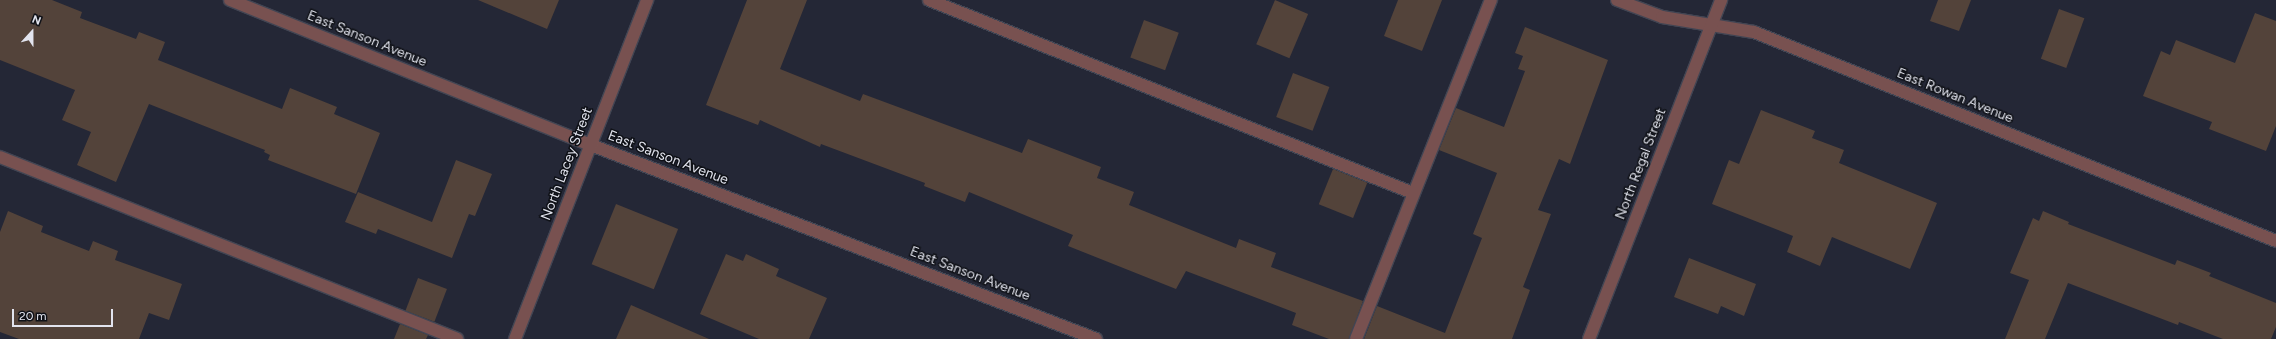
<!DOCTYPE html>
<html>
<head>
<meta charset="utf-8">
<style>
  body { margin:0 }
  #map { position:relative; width:2276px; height:339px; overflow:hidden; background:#242736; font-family:Figtree,sans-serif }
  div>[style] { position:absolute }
  .building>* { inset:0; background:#53433a; transform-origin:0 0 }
  .roads { filter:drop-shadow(1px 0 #424553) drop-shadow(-1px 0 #424553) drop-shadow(0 1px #424553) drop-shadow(0 -1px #424553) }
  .lane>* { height:12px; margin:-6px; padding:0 6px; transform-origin:6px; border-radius:6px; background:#785150 }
  .street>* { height:12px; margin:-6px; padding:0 6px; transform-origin:6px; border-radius:6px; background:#785150 }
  span { translate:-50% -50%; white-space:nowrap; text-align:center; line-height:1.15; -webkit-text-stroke:3px #0f1117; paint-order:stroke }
  .street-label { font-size:14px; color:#e2e4ee }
  .north { position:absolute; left:12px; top:12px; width:40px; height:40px; -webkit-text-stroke:3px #0f1117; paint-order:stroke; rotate:21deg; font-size:11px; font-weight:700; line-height:16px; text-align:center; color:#e2e4ee }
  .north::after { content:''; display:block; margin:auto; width:14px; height:18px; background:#e2e4ee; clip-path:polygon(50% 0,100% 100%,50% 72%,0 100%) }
  .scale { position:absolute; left:12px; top:309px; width:101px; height:18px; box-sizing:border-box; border:2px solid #e2e4ee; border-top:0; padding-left:5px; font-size:12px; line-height:14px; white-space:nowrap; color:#e2e4ee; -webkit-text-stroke:3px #0f1117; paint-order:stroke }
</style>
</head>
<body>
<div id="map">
  <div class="building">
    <div style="clip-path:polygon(0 0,52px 0,82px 12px,80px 18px,136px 39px,139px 32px,165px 42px,158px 60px,282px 109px,290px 88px,337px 107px,334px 114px,380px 133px,356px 194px,268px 160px,270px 155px,264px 152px,265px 150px,149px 104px,116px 182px,77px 165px,91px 132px,62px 120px,75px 90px,0 60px)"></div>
    <div style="clip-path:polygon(478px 0,559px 0,547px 29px)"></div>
    <div style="clip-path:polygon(747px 0,807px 0,780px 69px,860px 101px,863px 94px,1022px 153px,1028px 139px,1101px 167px,1097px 178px,1134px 192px,1129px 205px,1236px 248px,1239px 239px,1276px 253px,1271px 267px,1363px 301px,1349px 339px,1329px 339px,1292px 325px,1296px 313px,1186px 271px,1176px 289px,1068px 246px,1073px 235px,969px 192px,965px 202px,924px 186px,925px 183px,821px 144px,820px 147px,760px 120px,758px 125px,706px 105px)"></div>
    <div style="left:1275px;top:0;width:36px;height:48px;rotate:23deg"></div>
    <div style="clip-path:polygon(1398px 0,1442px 0,1422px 51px,1384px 36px)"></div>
    <div style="clip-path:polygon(1938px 0,1971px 0,1959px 31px,1930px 21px)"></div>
    <div style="left:2059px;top:9px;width:27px;height:53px;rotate:20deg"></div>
    <div style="clip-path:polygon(2255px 13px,2276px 21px,2276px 126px,2266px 151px,2209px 129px,2212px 122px,2143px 96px,2161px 51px,2170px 55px,2176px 40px,2235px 63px)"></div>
    <div style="left:1144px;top:20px;width:37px;height:40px;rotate:20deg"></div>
    <div style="clip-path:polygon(1525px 27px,1608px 60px,1570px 164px,1559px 159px,1538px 210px,1551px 214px,1523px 287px,1530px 290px,1512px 339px,1364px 339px,1377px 306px,1445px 333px,1482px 238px,1473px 234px,1497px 173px,1439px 150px,1456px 108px,1504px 127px,1525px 71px,1518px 69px,1523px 56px,1515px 53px)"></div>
    <div style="left:1293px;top:73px;width:39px;height:47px;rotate:21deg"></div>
    <div style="clip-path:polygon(1761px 110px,1815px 131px,1812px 138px,1844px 150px,1839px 163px,1937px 203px,1910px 269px,1832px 237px,1820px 266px,1787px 252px,1793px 236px,1712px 204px,1729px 160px,1739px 164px)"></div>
    <div style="clip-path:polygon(456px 160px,492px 174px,475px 216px,469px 214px,452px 258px,378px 229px,376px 234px,345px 222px,358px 192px,432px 222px)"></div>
    <div style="left:1333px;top:169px;width:37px;height:38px;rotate:22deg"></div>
    <div style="left:616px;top:204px;width:67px;height:65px;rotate:22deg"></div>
    <div style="clip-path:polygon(8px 211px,43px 226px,41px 232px,89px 251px,93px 241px,118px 251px,115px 260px,182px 284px,169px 320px,149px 313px,139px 339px,19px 339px,0 332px,0 232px)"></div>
    <div style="clip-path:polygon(2043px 211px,2069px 222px,2068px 224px,2175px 265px,2177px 260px,2211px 273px,2209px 276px,2276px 303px,2276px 327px,2271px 339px,2223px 339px,2179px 322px,2178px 325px,2068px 283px,2045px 339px,2005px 339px,2029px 280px,2010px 273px,2033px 218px,2039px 221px)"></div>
    <div style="clip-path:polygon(726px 254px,743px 261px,746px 254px,779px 269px,776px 276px,827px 298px,809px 339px,759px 339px,700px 314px)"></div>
    <div style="clip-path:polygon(1689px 258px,1756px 284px,1744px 316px,1721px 306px,1718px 314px,1674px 297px)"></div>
    <div style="left:418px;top:278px;width:31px;height:35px;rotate:21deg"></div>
    <div style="clip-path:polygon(631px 305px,709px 339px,616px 339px)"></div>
    <div style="clip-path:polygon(400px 324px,428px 335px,426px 339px,394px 339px)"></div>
  </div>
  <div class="roads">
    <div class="lane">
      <div style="left:929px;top:0;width:521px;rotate:21.74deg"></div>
      <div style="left:0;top:157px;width:492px;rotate:21.7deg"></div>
      <div style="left:1356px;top:339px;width:365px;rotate:-68.3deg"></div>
    </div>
    <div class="street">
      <div style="left:230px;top:0;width:389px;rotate:21.9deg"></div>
      <div style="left:591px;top:145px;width:541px;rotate:21.01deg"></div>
      <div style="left:1617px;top:0;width:48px;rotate:20.7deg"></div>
      <div style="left:1662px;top:17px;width:93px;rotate:9.3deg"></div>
      <div style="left:1754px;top:32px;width:562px;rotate:21.82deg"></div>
      <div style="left:515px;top:339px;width:364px;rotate:-68.7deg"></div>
      <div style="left:1589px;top:339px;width:364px;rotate:-68.7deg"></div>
    </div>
  </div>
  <div class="street-label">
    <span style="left:367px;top:39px;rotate:22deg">East Sanson Avenue</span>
    <span style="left:1955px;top:96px;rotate:22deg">East Rowan Avenue</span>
    <span style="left:668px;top:158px;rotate:21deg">East Sanson Avenue</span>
    <span style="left:567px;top:164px;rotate:-69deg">North Lacey Street</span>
    <span style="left:1641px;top:164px;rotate:-69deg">North Regal Street</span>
    <span style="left:970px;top:274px;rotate:21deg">East Sanson Avenue</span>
  </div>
  <div class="north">N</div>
  <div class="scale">20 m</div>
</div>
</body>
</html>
